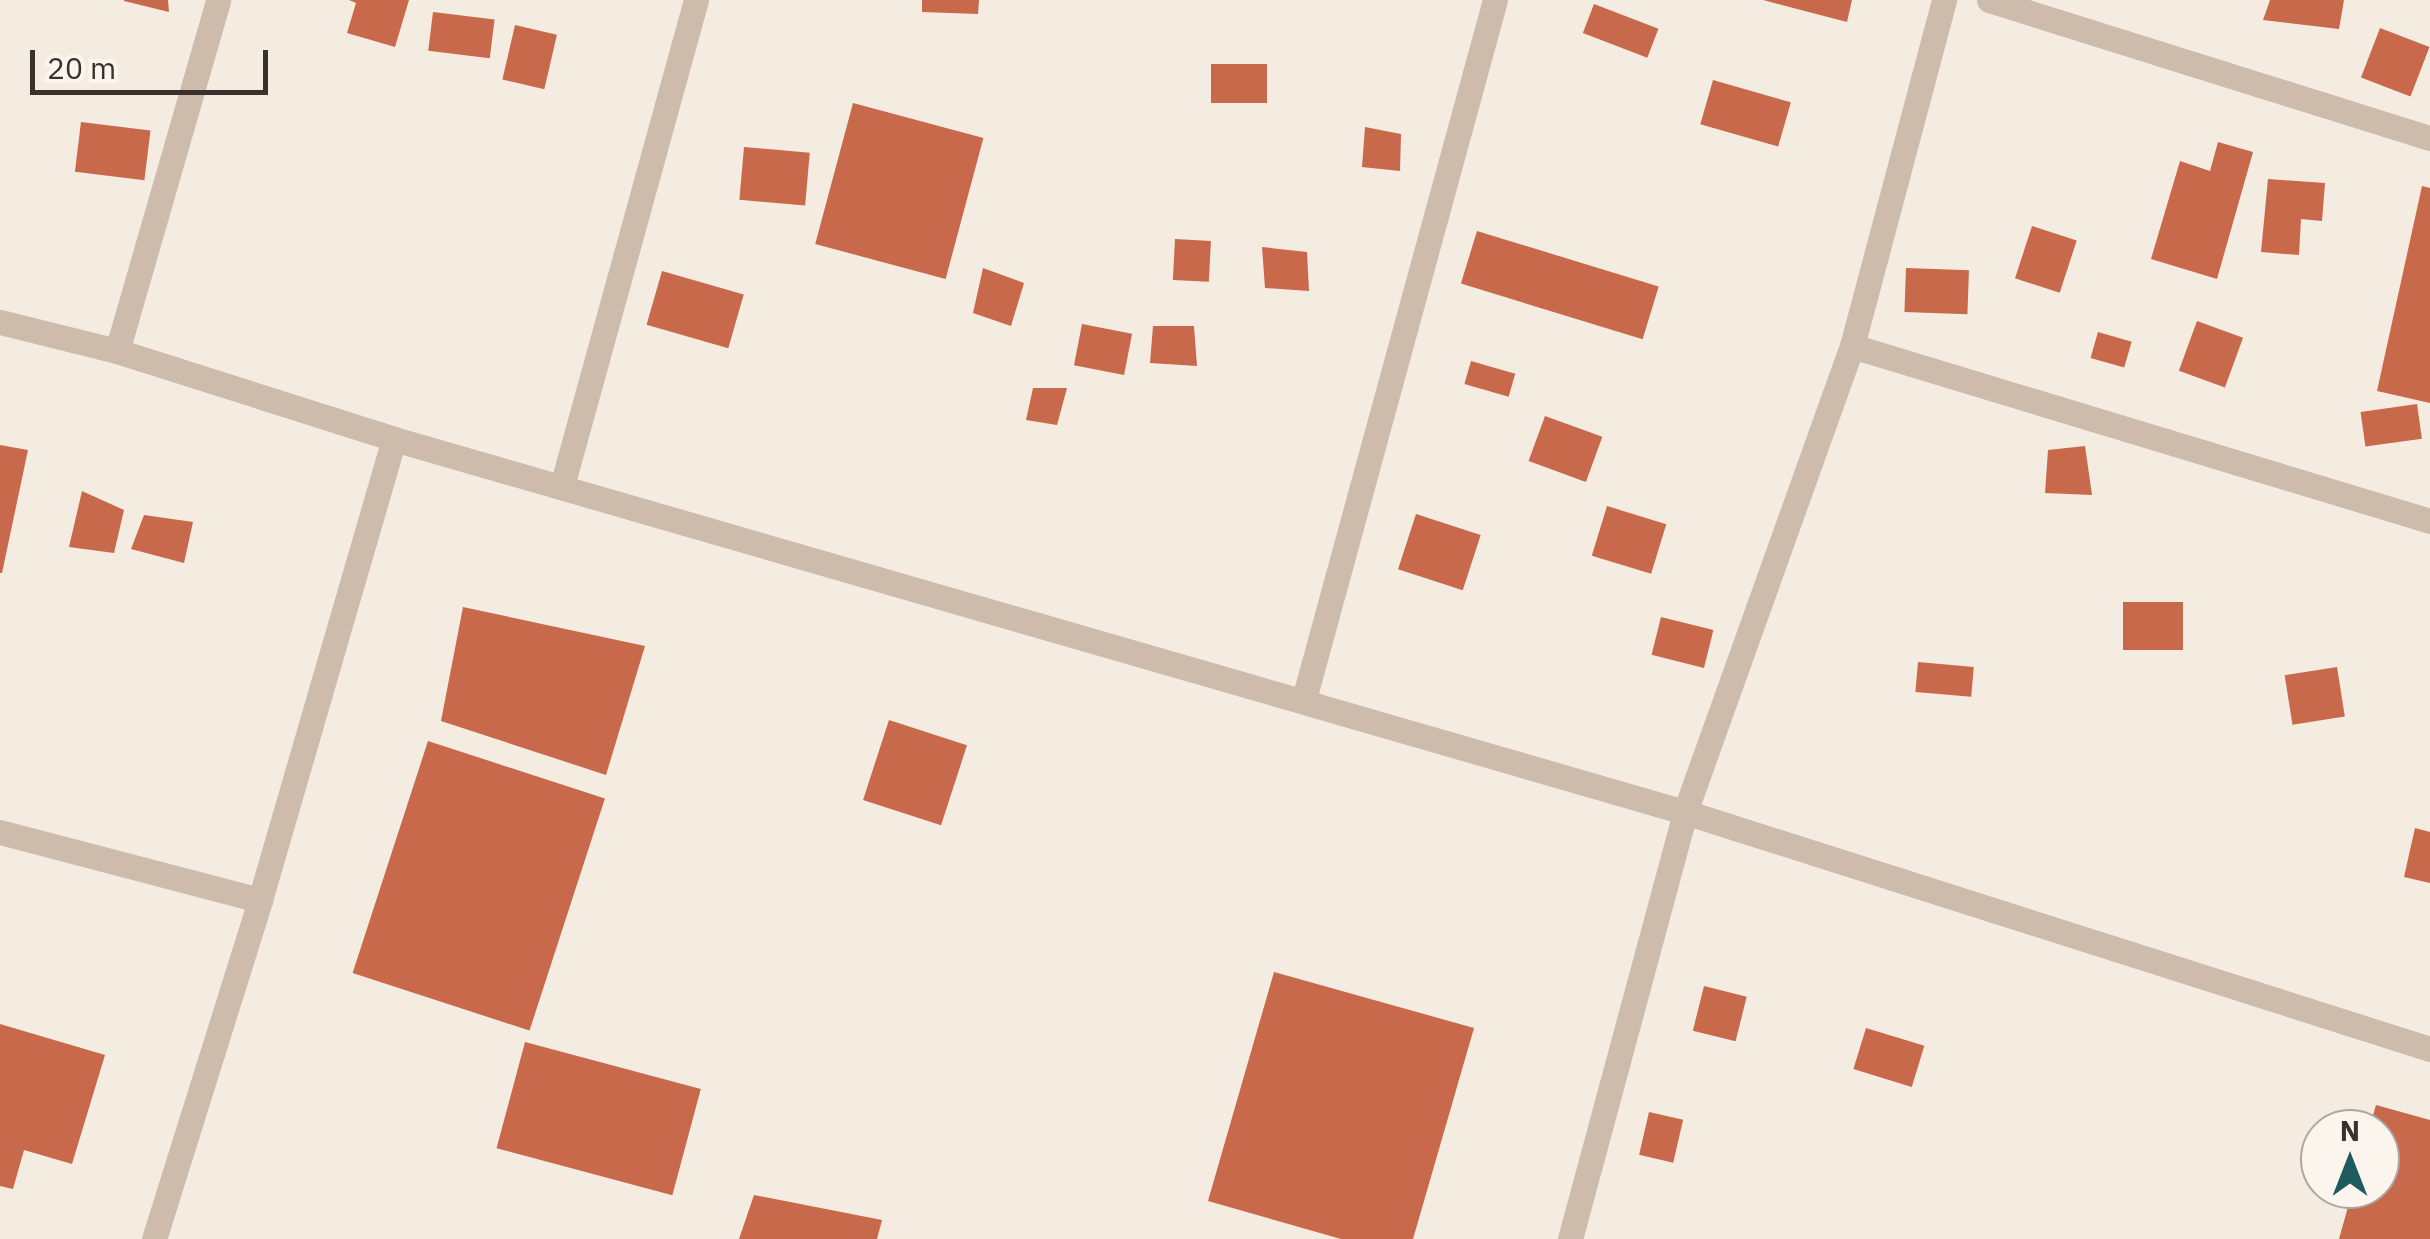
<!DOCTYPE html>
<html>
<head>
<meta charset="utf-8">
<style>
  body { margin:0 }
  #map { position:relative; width:2430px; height:1239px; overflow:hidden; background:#f4ebe1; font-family:"IBM Plex Sans",sans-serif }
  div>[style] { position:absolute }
  .building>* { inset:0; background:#c8694b; transform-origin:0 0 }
  .minor>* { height:25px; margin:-12.5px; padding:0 12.5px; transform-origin:12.5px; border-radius:12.5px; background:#cdbbac }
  span { translate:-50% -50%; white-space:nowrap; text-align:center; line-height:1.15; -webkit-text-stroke:9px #fbf5ee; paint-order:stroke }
  .north { position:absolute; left:2300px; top:1109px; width:100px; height:100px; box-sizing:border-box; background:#fbf5ee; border:2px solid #aea6a0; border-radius:50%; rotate:0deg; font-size:28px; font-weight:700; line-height:40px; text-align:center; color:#3b302b }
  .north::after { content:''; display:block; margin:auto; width:35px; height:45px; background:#1f5a5e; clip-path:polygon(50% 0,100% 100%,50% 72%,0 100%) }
  .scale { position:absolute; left:30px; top:50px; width:238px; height:45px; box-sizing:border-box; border:5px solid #3b302b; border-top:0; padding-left:12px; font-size:30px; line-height:35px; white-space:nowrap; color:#3b302b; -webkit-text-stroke:8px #fbf5ee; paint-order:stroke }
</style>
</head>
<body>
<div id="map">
  <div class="building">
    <div style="clip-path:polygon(124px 0,168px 0,169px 12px,124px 1px)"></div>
    <div style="clip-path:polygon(409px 0,395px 47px,347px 33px,356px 3px,349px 0)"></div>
    <div style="clip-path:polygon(922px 0,979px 0,978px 14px,922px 12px)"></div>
    <div style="clip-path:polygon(1763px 0,1852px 0,1847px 22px)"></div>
    <div style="clip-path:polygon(2270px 0,2344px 0,2339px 29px,2263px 20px)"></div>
    <div style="left:1594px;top:4px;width:69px;height:31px;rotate:21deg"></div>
    <div style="left:433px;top:12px;width:62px;height:39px;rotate:7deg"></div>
    <div style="left:515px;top:25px;width:43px;height:56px;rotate:13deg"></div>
    <div style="left:2380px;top:28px;width:53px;height:53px;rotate:21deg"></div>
    <div style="left:1267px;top:64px;width:39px;height:56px;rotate:90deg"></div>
    <div style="left:1713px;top:80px;width:81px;height:46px;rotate:16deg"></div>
    <div style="left:853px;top:103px;width:135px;height:146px;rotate:15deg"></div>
    <div style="left:81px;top:122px;width:70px;height:50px;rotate:7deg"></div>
    <div style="clip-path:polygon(1365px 127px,1401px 134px,1400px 171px,1362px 167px)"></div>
    <div style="clip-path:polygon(2218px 142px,2253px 152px,2217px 279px,2151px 259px,2180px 161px,2210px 171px)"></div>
    <div style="left:744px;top:147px;width:66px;height:53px;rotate:5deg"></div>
    <div style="clip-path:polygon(2268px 179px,2325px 183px,2322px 221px,2301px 219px,2299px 255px,2261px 252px)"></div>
    <div style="clip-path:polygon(2422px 186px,2430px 188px,2430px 403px,2377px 391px)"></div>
    <div style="left:2032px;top:226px;width:47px;height:55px;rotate:18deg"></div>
    <div style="left:1477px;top:231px;width:190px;height:55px;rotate:17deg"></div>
    <div style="left:1175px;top:239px;width:36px;height:41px;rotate:3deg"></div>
    <div style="clip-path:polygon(1262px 247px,1307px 252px,1309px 291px,1265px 288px)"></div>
    <div style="clip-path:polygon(983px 268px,1024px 283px,1011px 326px,973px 313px)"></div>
    <div style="left:1906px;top:268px;width:63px;height:44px;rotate:2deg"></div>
    <div style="left:662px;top:271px;width:85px;height:56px;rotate:16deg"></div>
    <div style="left:2197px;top:321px;width:49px;height:53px;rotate:20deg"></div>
    <div style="left:1082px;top:324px;width:51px;height:42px;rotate:11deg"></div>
    <div style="clip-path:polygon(1153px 326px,1194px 326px,1197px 366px,1150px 363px)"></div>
    <div style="left:2098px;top:332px;width:35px;height:27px;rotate:16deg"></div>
    <div style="left:1471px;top:361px;width:46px;height:24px;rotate:16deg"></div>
    <div style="clip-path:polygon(1033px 388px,1067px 388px,1057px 425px,1026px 420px)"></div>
    <div style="left:2417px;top:404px;width:35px;height:57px;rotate:82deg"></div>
    <div style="left:1545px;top:416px;width:61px;height:48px;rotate:20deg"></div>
    <div style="clip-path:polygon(0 445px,28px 450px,2px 573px,0 573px)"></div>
    <div style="clip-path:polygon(2085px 446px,2092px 495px,2045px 493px,2048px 450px)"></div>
    <div style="clip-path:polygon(82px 491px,124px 510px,114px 553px,69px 547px)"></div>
    <div style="left:1607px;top:506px;width:62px;height:52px;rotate:17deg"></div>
    <div style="left:1416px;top:514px;width:68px;height:58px;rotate:18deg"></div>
    <div style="clip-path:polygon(144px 515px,193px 522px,184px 563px,131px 549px)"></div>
    <div style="left:2183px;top:602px;width:48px;height:60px;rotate:90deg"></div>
    <div style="clip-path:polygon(463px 607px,645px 646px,606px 775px,441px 721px)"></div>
    <div style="left:1661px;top:617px;width:54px;height:39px;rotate:14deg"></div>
    <div style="left:1918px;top:662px;width:56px;height:30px;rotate:5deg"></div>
    <div style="left:2337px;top:667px;width:50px;height:53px;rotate:81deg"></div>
    <div style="left:889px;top:720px;width:82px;height:84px;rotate:18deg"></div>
    <div style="left:428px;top:741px;width:186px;height:244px;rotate:18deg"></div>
    <div style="clip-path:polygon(2415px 828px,2430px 832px,2430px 883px,2404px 877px)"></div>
    <div style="clip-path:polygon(1274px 972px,1474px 1028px,1413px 1239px,1341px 1239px,1208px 1201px)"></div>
    <div style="left:1704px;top:986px;width:44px;height:46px;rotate:14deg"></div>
    <div style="clip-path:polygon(0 1024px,105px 1055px,72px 1164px,24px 1150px,13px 1189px,0 1186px)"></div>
    <div style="left:1866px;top:1028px;width:61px;height:43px;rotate:17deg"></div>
    <div style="left:525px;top:1042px;width:182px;height:110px;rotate:15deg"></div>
    <div style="clip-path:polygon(2376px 1105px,2430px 1120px,2430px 1239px,2339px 1239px,2353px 1189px,2380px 1189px,2380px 1129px,2369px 1129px)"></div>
    <div style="left:1649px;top:1112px;width:35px;height:44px;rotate:13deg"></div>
    <div style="clip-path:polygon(754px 1195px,882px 1220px,877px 1239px,739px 1239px)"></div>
  </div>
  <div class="minor">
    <div style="left:1989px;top:0;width:462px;rotate:17.4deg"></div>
    <div style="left:0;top:322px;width:121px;rotate:13.9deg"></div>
    <div style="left:117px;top:351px;width:291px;rotate:17.6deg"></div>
    <div style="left:394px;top:439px;width:1344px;rotate:16.12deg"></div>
    <div style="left:1685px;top:812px;width:782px;rotate:17.65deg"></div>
    <div style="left:1852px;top:346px;width:604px;rotate:16.84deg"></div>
    <div style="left:117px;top:351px;width:365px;rotate:-73.9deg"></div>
    <div style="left:562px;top:486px;width:504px;rotate:-74.59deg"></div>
    <div style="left:1304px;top:699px;width:725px;rotate:-74.72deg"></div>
    <div style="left:0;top:832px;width:269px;rotate:14.7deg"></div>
    <div style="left:154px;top:1239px;width:355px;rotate:-72.6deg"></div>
    <div style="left:260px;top:900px;width:480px;rotate:-73.8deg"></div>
    <div style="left:1570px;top:1239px;width:442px;rotate:-74.9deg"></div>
    <div style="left:1685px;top:812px;width:495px;rotate:-70.3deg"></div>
    <div style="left:1852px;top:346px;width:358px;rotate:-75.1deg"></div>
  </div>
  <div class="north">N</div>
  <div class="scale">20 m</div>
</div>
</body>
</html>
